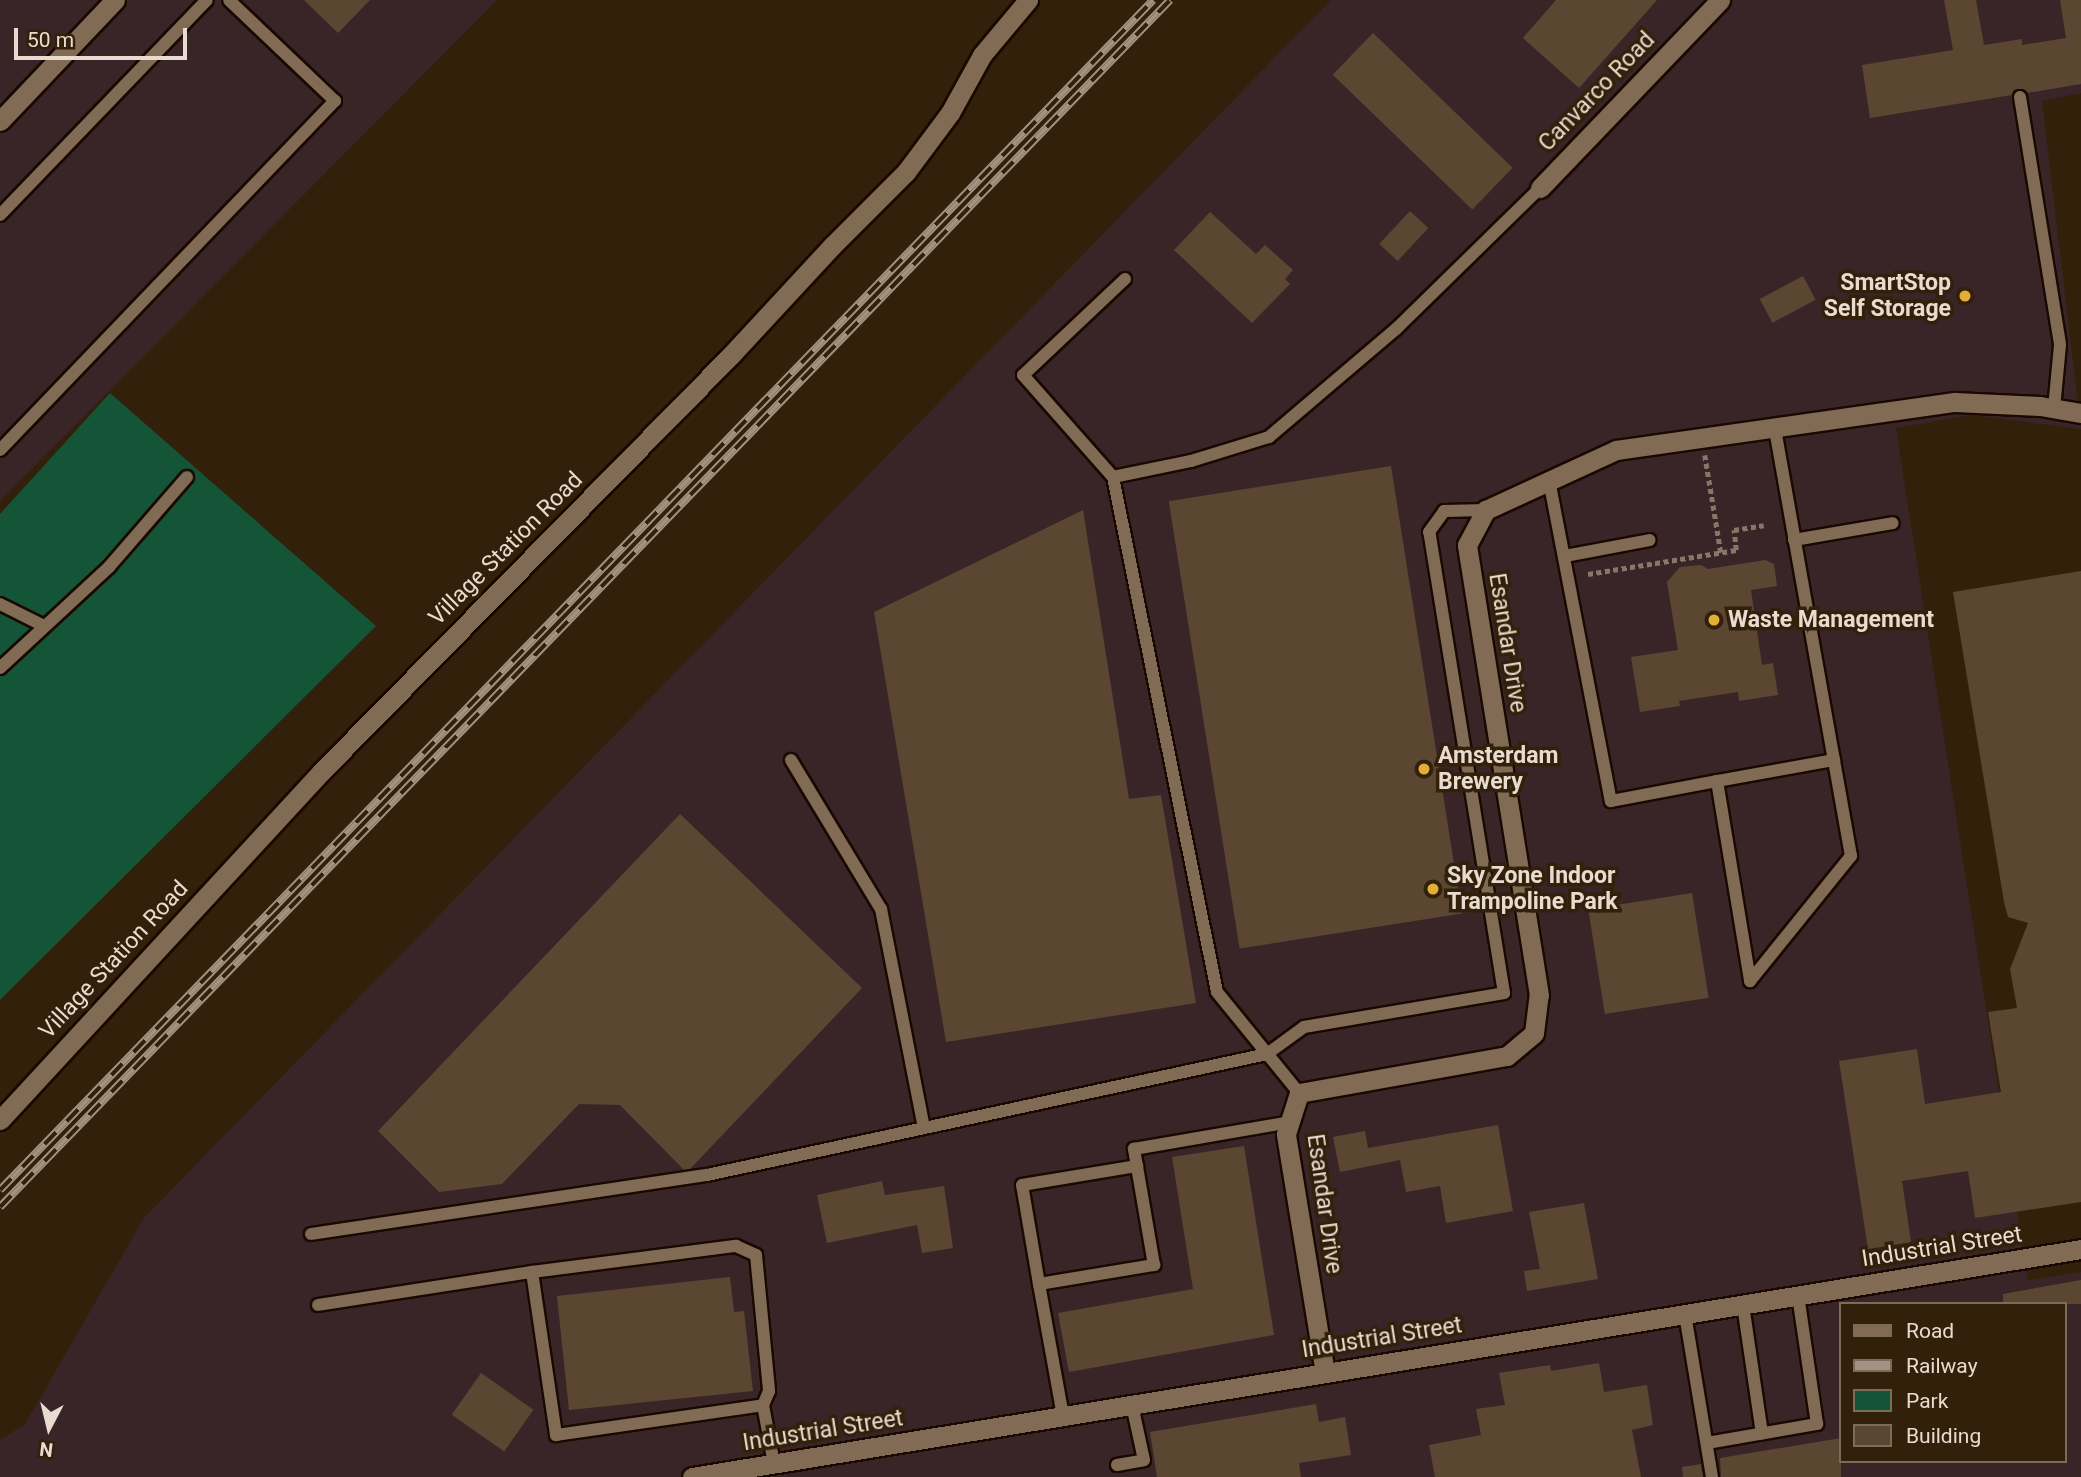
<!DOCTYPE html>
<html>
<head>
<meta charset="utf-8">
<style>
  body { margin:0 }
  #map { position:relative; width:2081px; height:1477px; overflow:hidden; background:#32200a; font-family:Roboto,sans-serif }
  div>[style] { position:absolute }
  .industrial>* { inset:0; background:#392528 }
  .green>* { inset:0; background:#145538 }
  .building>* { inset:0; background:#5b4731; transform-origin:0 0 }
  .path>* { height:4.5px; margin-top:-2.25px; transform-origin:0; background:repeating-linear-gradient(90deg,#877766 0 5px,transparent 0 8.5px) }
  .roads { filter:drop-shadow(2px 0 #190900) drop-shadow(-2px 0 #190900) drop-shadow(0 2px #190900) drop-shadow(0 -2px #190900) }
  .service>* { height:12px; margin:-6px; padding:0 6px; transform-origin:6px; border-radius:6px; background:#816b54 }
  .minor>* { height:19px; margin:-9.5px; padding:0 9.5px; transform-origin:9.5px; border-radius:9.5px; background:#816b54 }
  .rail>* { height:8px; margin-top:-4px; transform-origin:0; background:repeating-linear-gradient(90deg,#32200a 0 16px,#a19282 0 32px); box-sizing:border-box; border-block:2px solid #a19282 }
  .dots>* { width:19px; height:19px; translate:-50% -50%; box-sizing:border-box; border:4px solid #32200a; border-radius:50% }
  span { translate:-50% -50%; white-space:nowrap; text-align:center; line-height:1.15; -webkit-text-stroke:7px #32200a; paint-order:stroke }
  .street-label { font-size:23px; color:#e8dbcf }
  .poi-label { font-size:23px; color:#e8dbcf; font-weight:700 }
  .right { translate:-100% -50%; text-align:right }
  .left { translate:0 -50%; text-align:left }
  .legend { position:absolute; left:1839px; top:1302px; width:228px; height:161px; box-sizing:border-box; background:#32200a; border:2px solid #7b6b59; margin:0; padding:9px 12px; list-style:none; font-size:21px; color:#e8dbcf }
  .legend li { display:flex; align-items:center; gap:14px; height:35px }
  .legend b { width:35px; border:2px solid #7b6b59 }
  .north { position:absolute; left:14px; top:1393px; width:70px; height:70px; -webkit-text-stroke:5px #32200a; paint-order:stroke; rotate:187deg; font-size:19px; font-weight:700; line-height:28px; text-align:center; color:#e8dbcf }
  .north::after { content:''; display:block; margin:auto; width:24px; height:32px; background:#e8dbcf; clip-path:polygon(50% 0,100% 100%,50% 72%,0 100%) }
  .scale { position:absolute; left:14px; top:28px; width:173px; height:32px; box-sizing:border-box; border:4px solid #e8dbcf; border-top:0; padding-left:9px; font-size:21px; line-height:24px; white-space:nowrap; color:#e8dbcf; -webkit-text-stroke:5px #32200a; paint-order:stroke }
</style>
</head>
<body>
<div id="map">
  <div class="industrial">
    <div style="clip-path:polygon(0 0,497px 0,0 501px)"></div>
    <div style="clip-path:polygon(evenodd,1331px 0,2081px 0,2081px 93px,2042px 101px,2081px 429px,1971px 415px,1896px 428px,2028px 1280px,2081px 1272px,2081px 1477px,0 1477px,0 1440px,25px 1424px,144px 1218px,1331px 0,1841px 1304px,2065px 1304px,2065px 1461px,1841px 1461px,1841px 1304px)"></div>
  </div>
  <div class="green">
    <div style="clip-path:polygon(110px 393px,376px 626px,0 1000px,0 514px)"></div>
  </div>
  <div class="building">
    <div style="clip-path:polygon(304px 0,370px 0,338px 33px)"></div>
    <div style="clip-path:polygon(1556px 0,1657px 0,1579px 88px,1523px 38px)"></div>
    <div style="clip-path:polygon(1944px 0,1976px 0,1984px 45px,2022px 39px,2022px 45px,2066px 38px,2060px 0,2081px 0,2081px 84px,2027px 93px,2018px 89px,2012px 95px,1870px 118px,1862px 65px,1953px 50px)"></div>
    <div style="left:1373px;top:33px;width:194px;height:58px;rotate:44deg"></div>
    <div style="left:1410px;top:211px;width:25px;height:45px;rotate:43deg"></div>
    <div style="clip-path:polygon(1210px 212px,1256px 254px,1265px 245px,1293px 270px,1285px 279px,1290px 284px,1252px 323px,1174px 250px)"></div>
    <div style="left:1803px;top:276px;width:27px;height:49px;rotate:62deg"></div>
    <div style="left:1391px;top:466px;width:453px;height:225px;rotate:81deg"></div>
    <div style="clip-path:polygon(1083px 510px,1129px 799px,1161px 795px,1196px 1003px,946px 1042px,874px 612px)"></div>
    <div style="clip-path:polygon(1765px 560px,1774px 564px,1777px 586px,1751px 590px,1762px 665px,1773px 663px,1778px 695px,1739px 701px,1738px 692px,1679px 701px,1680px 706px,1640px 712px,1631px 657px,1678px 650px,1667px 582px,1680px 567px,1701px 565px,1708px 569px)"></div>
    <div style="clip-path:polygon(2081px 571px,2081px 1202px,1975px 1218px,1968px 1171px,1902px 1181px,1911px 1242px,1868px 1249px,1839px 1061px,1917px 1049px,1925px 1104px,2001px 1092px,1988px 1012px,2017px 1008px,2010px 969px,2028px 923px,2008px 917px,2004px 902px,1953px 592px)"></div>
    <div style="clip-path:polygon(680px 814px,862px 988px,690px 1169px,684px 1170px,620px 1105px,579px 1104px,502px 1184px,439px 1192px,378px 1131px)"></div>
    <div style="left:1692px;top:893px;width:106px;height:105px;rotate:81deg"></div>
    <div style="clip-path:polygon(1498px 1125px,1513px 1211px,1446px 1223px,1440px 1186px,1406px 1192px,1400px 1160px,1340px 1172px,1333px 1137px,1365px 1131px,1368px 1148px)"></div>
    <div style="clip-path:polygon(1244px 1146px,1274px 1335px,1069px 1372px,1058px 1313px,1193px 1289px,1172px 1157px)"></div>
    <div style="clip-path:polygon(882px 1181px,885px 1195px,944px 1186px,953px 1248px,922px 1253px,917px 1225px,827px 1243px,817px 1195px)"></div>
    <div style="clip-path:polygon(1584px 1203px,1598px 1279px,1527px 1291px,1524px 1271px,1540px 1269px,1529px 1212px)"></div>
    <div style="clip-path:polygon(730px 1277px,734px 1312px,744px 1311px,753px 1391px,569px 1410px,557px 1296px)"></div>
    <div style="clip-path:polygon(2081px 1280px,2081px 1304px,2003px 1304px,2003px 1294px)"></div>
    <div style="clip-path:polygon(1599px 1363px,1604px 1392px,1647px 1385px,1653px 1425px,1632px 1430px,1641px 1477px,1435px 1477px,1429px 1445px,1481px 1435px,1476px 1409px,1505px 1405px,1499px 1373px,1550px 1365px,1551px 1371px)"></div>
    <div style="left:481px;top:1373px;width:64px;height:51px;rotate:35deg"></div>
    <div style="clip-path:polygon(1316px 1404px,1319px 1422px,1345px 1417px,1351px 1455px,1299px 1463px,1301px 1477px,1157px 1477px,1150px 1432px)"></div>
    <div style="clip-path:polygon(1841px 1438px,1841px 1477px,1721px 1477px,1720px 1458px)"></div>
    <div style="clip-path:polygon(1701px 1464px,1703px 1477px,1683px 1477px,1682px 1467px)"></div>
  </div>
  <div class="path">
    <div style="left:1705px;top:455px;width:99px;rotate:80.7deg"></div>
    <div style="left:1588px;top:574px;width:150px;rotate:-9.2deg"></div>
    <div style="left:1736px;top:550px;width:20px;rotate:-96deg"></div>
    <div style="left:1734px;top:530px;width:30px;rotate:-9deg"></div>
  </div>
  <div class="roads">
    <div class="service">
      <div style="left:2020px;top:97px;width:251px;rotate:80.8deg"></div>
      <div style="left:2060px;top:345px;width:64px;rotate:95.4deg"></div>
      <div style="left:0;top:215px;width:298px;rotate:-46.1deg"></div>
      <div style="left:1125px;top:279px;width:140px;rotate:136.7deg"></div>
      <div style="left:1023px;top:375px;width:136px;rotate:48.6deg"></div>
      <div style="left:1113px;top:477px;width:80px;rotate:-11.6deg"></div>
      <div style="left:1191px;top:461px;width:82px;rotate:-17.1deg"></div>
      <div style="left:1269px;top:437px;width:167px;rotate:-40.4deg"></div>
      <div style="left:1396px;top:329px;width:202px;rotate:-44.4deg"></div>
      <div style="left:0;top:450px;width:484px;rotate:-46.2deg"></div>
      <div style="left:335px;top:101px;width:146px;rotate:-136.4deg"></div>
      <div style="left:1113px;top:477px;width:525px;rotate:78.58deg"></div>
      <div style="left:1217px;top:992px;width:130px;rotate:50.9deg"></div>
      <div style="left:1549px;top:480px;width:327px;rotate:79.1deg"></div>
      <div style="left:1611px;top:801px;width:108px;rotate:-10.7deg"></div>
      <div style="left:1717px;top:781px;width:203px;rotate:80.6deg"></div>
      <div style="left:1750px;top:981px;width:161px;rotate:-51.1deg"></div>
      <div style="left:1851px;top:856px;width:435px;rotate:-100.1deg"></div>
      <div style="left:1794px;top:540px;width:100px;rotate:-9.7deg"></div>
      <div style="left:1565px;top:556px;width:86px;rotate:-10.7deg"></div>
      <div style="left:0;top:604px;width:49px;rotate:26.6deg"></div>
      <div style="left:0;top:668px;width:149px;rotate:-42.8deg"></div>
      <div style="left:109px;top:567px;width:119px;rotate:-49.1deg"></div>
      <div style="left:791px;top:760px;width:174px;rotate:58.9deg"></div>
      <div style="left:881px;top:909px;width:223px;rotate:78.9deg"></div>
      <div style="left:1717px;top:781px;width:119px;rotate:-10.2deg"></div>
      <div style="left:311px;top:1234px;width:400px;rotate:-8.5deg"></div>
      <div style="left:707px;top:1175px;width:573px;rotate:-12.19deg"></div>
      <div style="left:1267px;top:1054px;width:46px;rotate:-36.1deg"></div>
      <div style="left:1304px;top:1027px;width:203px;rotate:-9.6deg"></div>
      <div style="left:1504px;top:993px;width:467px;rotate:-99.2deg"></div>
      <div style="left:1429px;top:532px;width:26px;rotate:-54deg"></div>
      <div style="left:1444px;top:511px;width:42px;rotate:-1.4deg"></div>
      <div style="left:532px;top:1272px;width:165px;rotate:81.6deg"></div>
      <div style="left:556px;top:1435px;width:209px;rotate:-8.2deg"></div>
      <div style="left:1039px;top:1284px;width:100px;rotate:-99.7deg"></div>
      <div style="left:1022px;top:1185px;width:117px;rotate:-9.4deg"></div>
      <div style="left:318px;top:1305px;width:217px;rotate:-8.8deg"></div>
      <div style="left:532px;top:1272px;width:206px;rotate:-7.3deg"></div>
      <div style="left:736px;top:1246px;width:22px;rotate:24deg"></div>
      <div style="left:756px;top:1255px;width:137px;rotate:84.5deg"></div>
      <div style="left:769px;top:1391px;width:15px;rotate:113deg"></div>
      <div style="left:763px;top:1405px;width:60px;rotate:79.4deg"></div>
      <div style="left:1743px;top:1305px;width:130px;rotate:81.6deg"></div>
      <div style="left:1685px;top:1314px;width:165px;rotate:80.6deg"></div>
      <div style="left:1063px;top:1416px;width:134px;rotate:-100.3deg"></div>
      <div style="left:1039px;top:1284px;width:117px;rotate:-9.4deg"></div>
      <div style="left:1154px;top:1265px;width:118px;rotate:-99.8deg"></div>
      <div style="left:1134px;top:1149px;width:158px;rotate:-9.8deg"></div>
      <div style="left:1707px;top:1443px;width:112px;rotate:-9.8deg"></div>
      <div style="left:1817px;top:1424px;width:130px;rotate:-98.4deg"></div>
      <div style="left:1117px;top:1465px;width:27px;rotate:-10deg"></div>
      <div style="left:1144px;top:1460px;width:56px;rotate:-102.3deg"></div>
    </div>
    <div class="minor">
      <div style="left:0;top:121px;width:167px;rotate:-46.5deg"></div>
      <div style="left:1540px;top:188px;width:260px;rotate:-46.2deg"></div>
      <div style="left:0;top:1120px;width:473px;rotate:-47.3deg"></div>
      <div style="left:321px;top:772px;width:585px;rotate:-45.48deg"></div>
      <div style="left:731px;top:355px;width:149px;rotate:-47.2deg"></div>
      <div style="left:832px;top:246px;width:105px;rotate:-45deg"></div>
      <div style="left:906px;top:172px;width:74px;rotate:-53.3deg"></div>
      <div style="left:950px;top:113px;width:66px;rotate:-61.1deg"></div>
      <div style="left:982px;top:55px;width:72px;rotate:-50.1deg"></div>
      <div style="left:1325px;top:1373px;width:242px;rotate:-99.3deg"></div>
      <div style="left:1286px;top:1134px;width:43px;rotate:-72.4deg"></div>
      <div style="left:1299px;top:1093px;width:211px;rotate:-10.1deg"></div>
      <div style="left:1507px;top:1056px;width:35px;rotate:-40deg"></div>
      <div style="left:1534px;top:1033px;width:38px;rotate:-83deg"></div>
      <div style="left:1539px;top:995px;width:456px;rotate:-99.1deg"></div>
      <div style="left:1467px;top:545px;width:40px;rotate:-62deg"></div>
      <div style="left:1486px;top:510px;width:143px;rotate:-24.8deg"></div>
      <div style="left:1616px;top:450px;width:342px;rotate:-8.1deg"></div>
      <div style="left:1955px;top:402px;width:85px;rotate:2.7deg"></div>
      <div style="left:2040px;top:406px;width:42px;rotate:9.7deg"></div>
      <div style="left:692px;top:1477px;width:1408px;rotate:-9.32deg"></div>
    </div>
  </div>
  <div class="rail">
    <div style="left:0;top:1190px;width:1657px;rotate:-45.9deg"></div>
    <div style="left:0;top:1207px;width:1681px;rotate:-45.89deg"></div>
  </div>
  <div class="dots">
    <div style="left:1965px;top:296px;background:#e3ae35"></div>
    <div style="left:1714px;top:620px;background:#e3ae35"></div>
    <div style="left:1424px;top:769px;background:#e3ae35"></div>
    <div style="left:1433px;top:889px;background:#e3ae35"></div>
  </div>
  <div class="street-label">
    <span style="left:1597px;top:92px;rotate:-46deg">Canvarco Road</span>
    <span style="left:506px;top:549px;rotate:-45deg">Village Station Road</span>
    <span style="left:1507px;top:643px;rotate:81deg">Esandar Drive</span>
    <span style="left:114px;top:960px;rotate:-47deg">Village Station Road</span>
    <span style="left:1324px;top:1204px;rotate:82deg">Esandar Drive</span>
    <span style="left:1942px;top:1247px;rotate:-9deg">Industrial Street</span>
    <span style="left:1382px;top:1338px;rotate:-9deg">Industrial Street</span>
    <span style="left:823px;top:1431px;rotate:-9deg">Industrial Street</span>
  </div>
  <div class="poi-label">
    <span class="right" style="left:1951px;top:296px">SmartStop<br>Self Storage</span>
    <span class="left" style="left:1728px;top:620px">Waste Management</span>
    <span class="left" style="left:1438px;top:769px">Amsterdam<br>Brewery</span>
    <span class="left" style="left:1447px;top:889px">Sky Zone Indoor<br>Trampoline Park</span>
  </div>
  <ul class="legend">
  <li><b style="height:9px;background:#816b54"></b>Road</li>
  <li><b style="height:9px;background:#a19282"></b>Railway</li>
  <li><b style="height:19px;background:#145538"></b>Park</li>
  <li><b style="height:19px;background:#5b4731"></b>Building</li>
  </ul>
  <div class="north">N</div>
  <div class="scale">50 m</div>
</div>
</body>
</html>
